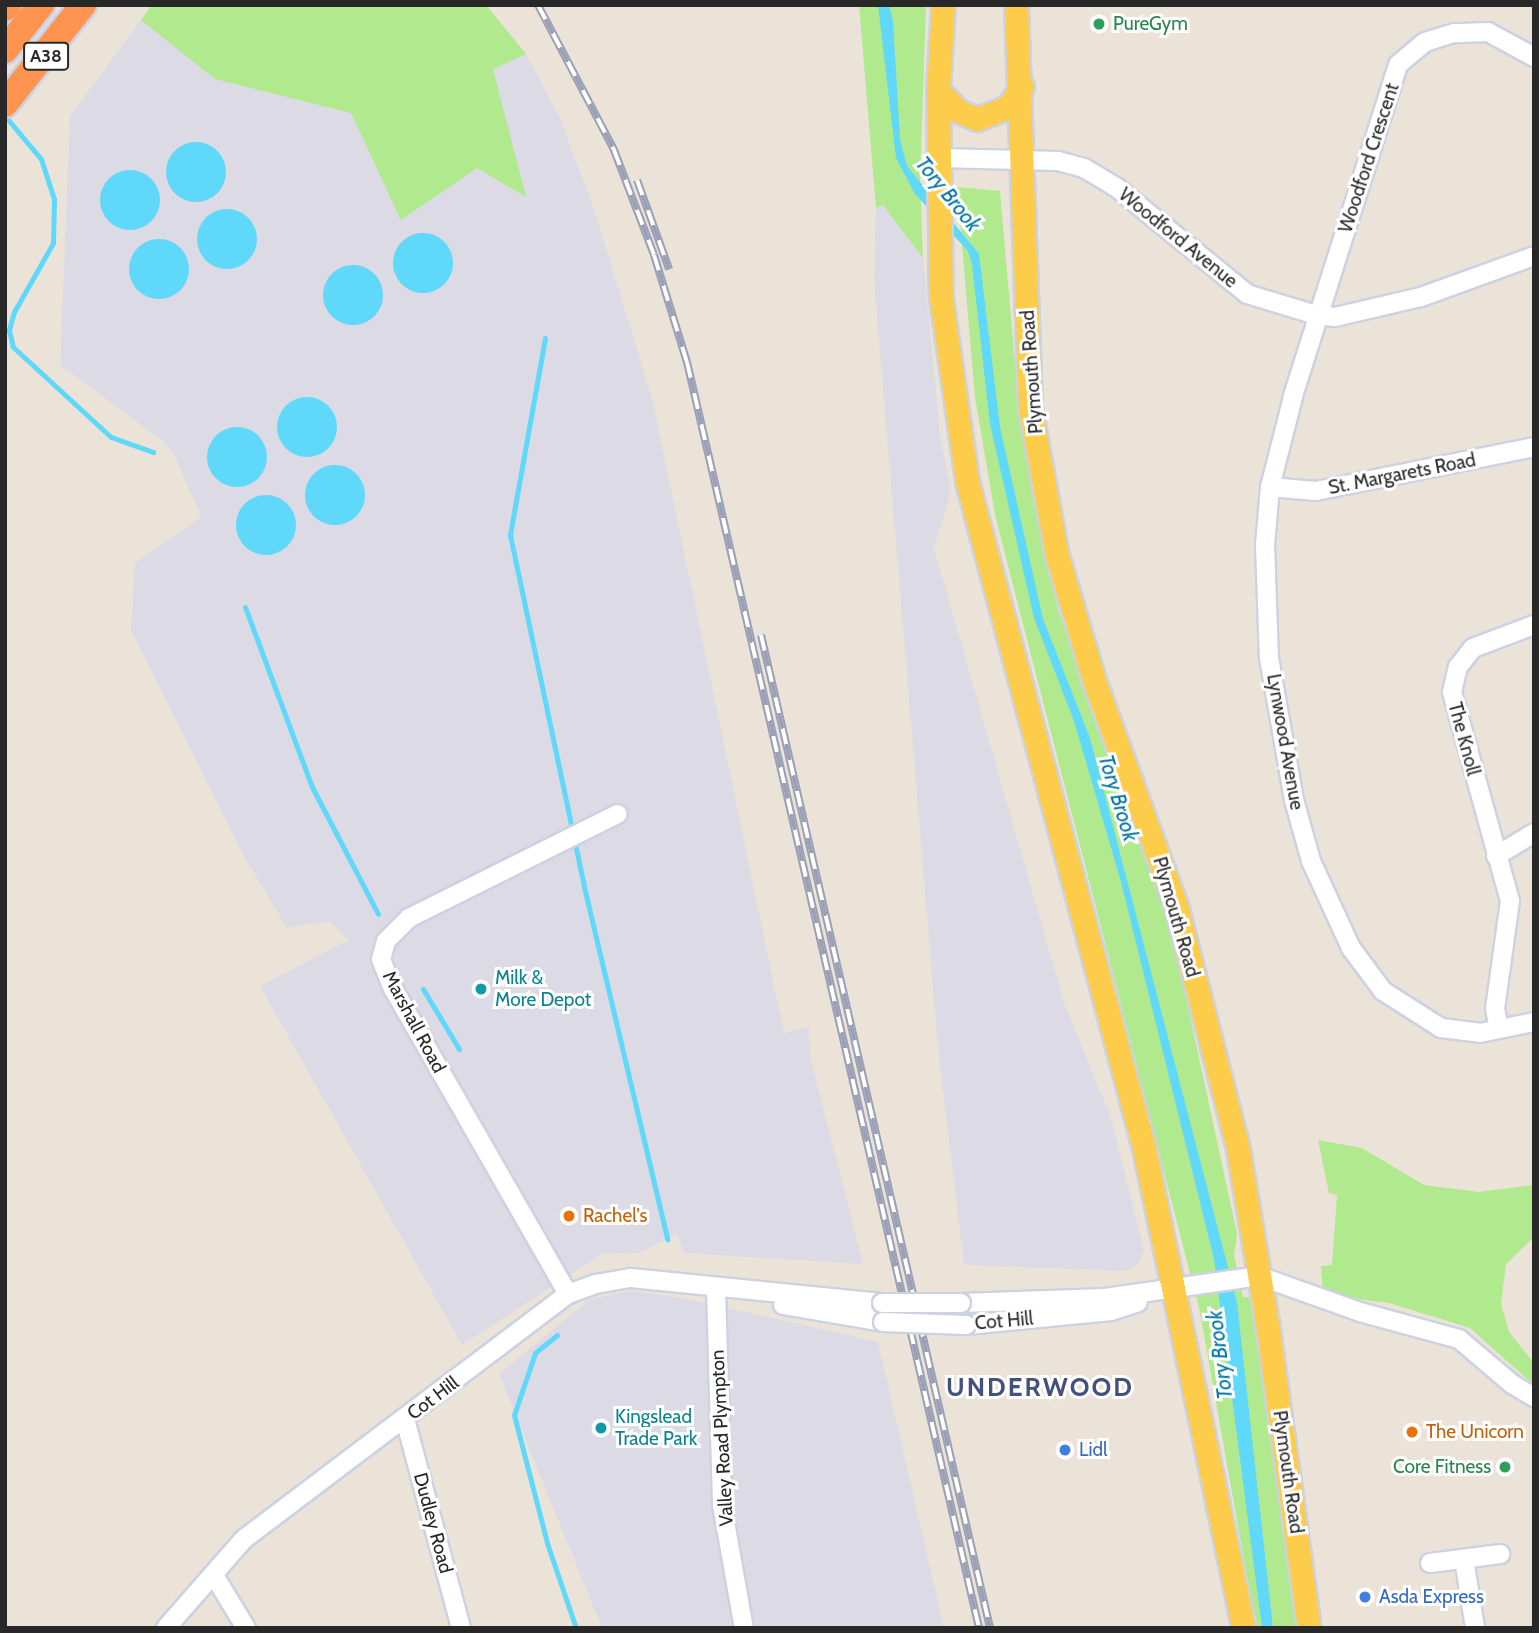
<!DOCTYPE html>
<html>
<head>
<meta charset="utf-8">
<style>
  body { margin:0 }
  #map { position:relative; width:1539px; height:1633px; overflow:hidden; background:#ece3d8; font-family:Cabin,sans-serif }
  div>[style] { position:absolute }
  .industrial>* { inset:0; background:#dcdae4 }
  .green>* { inset:0; background:#b1e98e }
  .water>* { inset:0; background:#5fd8fa }
  .round { border-radius:50% }
  .stream>* { height:5px; margin:-2.5px; padding:0 2.5px; transform-origin:2.5px; border-radius:2.5px; background:#5fd8fa }
  .roads { filter:drop-shadow(2px 0 #cdd2e3) drop-shadow(-2px 0 #cdd2e3) drop-shadow(0 2px #cdd2e3) drop-shadow(0 -2px #cdd2e3) }
  .minor>* { height:18px; margin:-9px; padding:0 9px; transform-origin:9px; border-radius:9px; background:#fff }
  .major>* { height:23px; margin:-11.5px; padding:0 11.5px; transform-origin:11.5px; border-radius:11.5px; background:#fecc4b }
  .highway>* { height:26px; margin:-13px; padding:0 13px; transform-origin:13px; border-radius:13px; background:#ff9450 }
  .rail>* { height:8px; margin-top:-4px; transform-origin:0; background:repeating-linear-gradient(90deg,#fff 0 16px,#9aa0b5 0 32px); box-sizing:border-box; border-block:2px solid #9aa0b5 }
  .bridges { filter:drop-shadow(2px 0 #cdd2e3) drop-shadow(-2px 0 #cdd2e3) drop-shadow(0 2px #cdd2e3) drop-shadow(0 -2px #cdd2e3) }
  .minor-bridge>* { height:18px; margin:-9px; padding:0 9px; transform-origin:9px; border-radius:9px; background:#fff }
  .dots>* { width:19px; height:19px; translate:-50% -50%; box-sizing:border-box; border:4px solid #fff; border-radius:50% }
  span { translate:-50% -50%; white-space:nowrap; text-align:center; line-height:1.15; -webkit-text-stroke:6px #fff; paint-order:stroke }
  .shield-label span { padding:2px 5px; background:#fff; border:2px solid; border-radius:5px; -webkit-text-stroke-width:0 }
  .shield-label { font-size:18px; color:#282828; font-weight:700 }
  .leisure-label { font-size:19px; color:#27864d }
  .left { translate:0 -50%; text-align:left }
  .right { translate:-100% -50%; text-align:right }
  .street-label { font-size:19px; color:#282828 }
  .culture-label { font-size:19px; color:#0d838f }
  .food-label { font-size:19px; color:#c56008 }
  .shop-label { font-size:19px; color:#366cbe }
  .water-label { font-size:21px; color:#0074a4; font-style:italic }
  .district-label { font-size:26px; color:#45517d; font-weight:700; letter-spacing:2px }
  .frame { position:absolute; inset:0; border:7px solid #282828; pointer-events:none }
</style>
</head>
<body>
<div id="map">
  <div class="industrial">
    <div style="clip-path:polygon(152px 5px,486px 5px,526px 54px,559px 116px,595px 212px,653px 402px,784px 1033px,809px 1027px,810px 1056px,863px 1264px,684px 1253px,677px 1234px,639px 1253px,602px 1254px,462px 1345px,260px 986px,349px 940px,330px 921px,287px 928px,240px 849px,131px 630px,135px 563px,201px 517px,175px 456px,163px 441px,60px 365px,70px 116px)"></div>
    <div style="clip-path:polygon(883px 205px,923px 258px,940px 434px,951px 492px,934px 548px,1065px 1006px,1111px 1117px,1144px 1250px,1138px 1265px,1124px 1271px,964px 1265px,938px 1050px,874px 279px,876px 208px)"></div>
    <div style="clip-path:polygon(631px 1291px,688px 1299px,878px 1342px,944px 1628px,602px 1628px,499px 1374px,590px 1299px)"></div>
  </div>
  <div class="green">
    <div style="clip-path:polygon(152px 5px,486px 5px,526px 54px,493px 69px,526px 197px,477px 168px,401px 220px,351px 113px,215px 79px,141px 20px)"></div>
    <div style="clip-path:polygon(859px 5px,926px 5px,920px 181px,923px 258px,883px 205px,876px 208px)"></div>
    <div style="clip-path:polygon(957px 187px,1000px 191px,1018px 398px,1058px 610px,1154px 869px,1173px 937px,1237px 1234px,1234px 1255px,1243px 1297px,1251px 1297px,1297px 1628px,1256px 1628px,1200px 1312px,995px 515px,975px 397px)"></div>
    <div style="clip-path:polygon(1318px 1140px,1362px 1148px,1424px 1185px,1479px 1192px,1534px 1185px,1534px 1237px,1506px 1264px,1501px 1304px,1509px 1332px,1534px 1363px,1534px 1385px,1470px 1328px,1389px 1303px,1323px 1295px,1321px 1266px,1332px 1265px,1337px 1195px,1329px 1193px)"></div>
  </div>
  <div class="water">
    <div style="clip-path:polygon(878px 5px,889px 5px,893px 21px,900px 139px,907px 166px,979px 254px,1000px 427px,1043px 619px,1090px 738px,1237px 1302px,1273px 1628px,1262px 1628px,1214px 1259px,1121px 882px,1074px 721px,1034px 618px,990px 424px,972px 264px,968px 251px,915px 194px,896px 158px)"></div>
    <div class="round" style="left:166px;top:142px;width:60px;height:60px"></div>
    <div class="round" style="left:100px;top:170px;width:60px;height:60px"></div>
    <div class="round" style="left:197px;top:209px;width:60px;height:60px"></div>
    <div class="round" style="left:393px;top:233px;width:60px;height:60px"></div>
    <div class="round" style="left:129px;top:239px;width:60px;height:60px"></div>
    <div class="round" style="left:323px;top:265px;width:60px;height:60px"></div>
    <div class="round" style="left:277px;top:397px;width:60px;height:60px"></div>
    <div class="round" style="left:207px;top:427px;width:60px;height:60px"></div>
    <div class="round" style="left:305px;top:465px;width:60px;height:60px"></div>
    <div class="round" style="left:236px;top:495px;width:60px;height:60px"></div>
  </div>
  <div class="stream">
    <div style="left:5px;top:116px;width:56px;rotate:50.1deg"></div>
    <div style="left:41px;top:159px;width:42px;rotate:72deg"></div>
    <div style="left:54px;top:199px;width:44px;rotate:91.3deg"></div>
    <div style="left:53px;top:243px;width:79px;rotate:119.5deg"></div>
    <div style="left:14px;top:312px;width:19px;rotate:106deg"></div>
    <div style="left:9px;top:330px;width:17px;rotate:77deg"></div>
    <div style="left:13px;top:347px;width:133px;rotate:42.6deg"></div>
    <div style="left:111px;top:437px;width:45px;rotate:19.7deg"></div>
    <div style="left:545px;top:338px;width:200px;rotate:100.1deg"></div>
    <div style="left:510px;top:535px;width:364px;rotate:78.1deg"></div>
    <div style="left:585px;top:891px;width:358px;rotate:76.7deg"></div>
    <div style="left:245px;top:607px;width:192px;rotate:69.6deg"></div>
    <div style="left:312px;top:787px;width:143px;rotate:62.5deg"></div>
    <div style="left:423px;top:989px;width:70px;rotate:59deg"></div>
    <div style="left:557px;top:1335px;width:28px;rotate:141deg"></div>
    <div style="left:535px;top:1353px;width:65px;rotate:108.7deg"></div>
    <div style="left:514px;top:1415px;width:132px;rotate:75.5deg"></div>
    <div style="left:547px;top:1543px;width:90px;rotate:71.2deg"></div>
  </div>
  <div class="roads">
    <div class="minor">
      <div style="left:1534px;top:57px;width:52px;rotate:-151.5deg"></div>
      <div style="left:1488px;top:32px;width:34px;rotate:178deg"></div>
      <div style="left:1454px;top:33px;width:30px;rotate:163deg"></div>
      <div style="left:1425px;top:42px;width:35px;rotate:140deg"></div>
      <div style="left:1398px;top:65px;width:348px;rotate:107.6deg"></div>
      <div style="left:1293px;top:397px;width:93px;rotate:104.3deg"></div>
      <div style="left:1270px;top:487px;width:58px;rotate:94.9deg"></div>
      <div style="left:1265px;top:545px;width:113px;rotate:88deg"></div>
      <div style="left:1269px;top:658px;width:144px;rotate:80deg"></div>
      <div style="left:1294px;top:800px;width:63px;rotate:74.4deg"></div>
      <div style="left:1311px;top:861px;width:96px;rotate:65.3deg"></div>
      <div style="left:1351px;top:948px;width:54px;rotate:53.3deg"></div>
      <div style="left:1383px;top:991px;width:69px;rotate:32.5deg"></div>
      <div style="left:1441px;top:1028px;width:39px;rotate:7deg"></div>
      <div style="left:1480px;top:1033px;width:55px;rotate:-11.5deg"></div>
      <div style="left:939px;top:158px;width:119px;rotate:1.4deg"></div>
      <div style="left:1058px;top:161px;width:27px;rotate:15deg"></div>
      <div style="left:1084px;top:168px;width:37px;rotate:31deg"></div>
      <div style="left:1116px;top:187px;width:169px;rotate:39.2deg"></div>
      <div style="left:1247px;top:294px;width:72px;rotate:16.9deg"></div>
      <div style="left:1316px;top:315px;width:19px;rotate:6deg"></div>
      <div style="left:1335px;top:317px;width:88px;rotate:-13.1deg"></div>
      <div style="left:1421px;top:297px;width:120px;rotate:-19.9deg"></div>
      <div style="left:1270px;top:487px;width:46px;rotate:5deg"></div>
      <div style="left:1316px;top:491px;width:222px;rotate:-11.4deg"></div>
      <div style="left:1496px;top:856px;width:44px;rotate:-31.2deg"></div>
      <div style="left:1499px;top:1029px;width:20px;rotate:-101deg"></div>
      <div style="left:1495px;top:1009px;width:109px;rotate:-82.1deg"></div>
      <div style="left:1510px;top:901px;width:217px;rotate:-105.5deg"></div>
      <div style="left:1452px;top:692px;width:26px;rotate:-77deg"></div>
      <div style="left:1458px;top:667px;width:24px;rotate:-52deg"></div>
      <div style="left:1473px;top:648px;width:65px;rotate:-20.7deg"></div>
      <div style="left:716px;top:1288px;width:217px;rotate:88.4deg"></div>
      <div style="left:722px;top:1505px;width:125px;rotate:79.9deg"></div>
      <div style="left:568px;top:1294px;width:352px;rotate:-119.8deg"></div>
      <div style="left:393px;top:989px;width:32px;rotate:-112deg"></div>
      <div style="left:381px;top:959px;width:19px;rotate:-74deg"></div>
      <div style="left:386px;top:941px;width:33px;rotate:-45deg"></div>
      <div style="left:409px;top:918px;width:233px;rotate:-26.5deg"></div>
      <div style="left:961px;top:1303px;width:144px;rotate:-2deg"></div>
      <div style="left:1105px;top:1298px;width:156px;rotate:-8.1deg"></div>
      <div style="left:1259px;top:1276px;width:107px;rotate:19.6deg"></div>
      <div style="left:1360px;top:1312px;width:103px;rotate:15.3deg"></div>
      <div style="left:1459px;top:1339px;width:70px;rotate:40.3deg"></div>
      <div style="left:1512px;top:1384px;width:26px;rotate:31deg"></div>
      <div style="left:783px;top:1305px;width:101px;rotate:9.6deg"></div>
      <div style="left:966px;top:1325px;width:146px;rotate:-5.5deg"></div>
      <div style="left:1111px;top:1311px;width:28px;rotate:-18deg"></div>
      <div style="left:405px;top:1419px;width:216px;rotate:75deg"></div>
      <div style="left:1464px;top:1559px;width:70px;rotate:80.9deg"></div>
      <div style="left:1430px;top:1563px;width:71px;rotate:-7.3deg"></div>
      <div style="left:215px;top:1577px;width:60px;rotate:58.7deg"></div>
      <div style="left:166px;top:1628px;width:118px;rotate:-48.8deg"></div>
      <div style="left:244px;top:1539px;width:406px;rotate:-37.1deg"></div>
      <div style="left:568px;top:1294px;width:30px;rotate:-20deg"></div>
      <div style="left:596px;top:1284px;width:36px;rotate:-10deg"></div>
      <div style="left:631px;top:1278px;width:252px;rotate:5.7deg"></div>
    </div>
    <div class="major">
      <div style="left:943px;top:5px;width:85px;rotate:93.4deg"></div>
      <div style="left:938px;top:90px;width:208px;rotate:89.2deg"></div>
      <div style="left:941px;top:298px;width:185px;rotate:81.9deg"></div>
      <div style="left:967px;top:481px;width:690px;rotate:75.14deg"></div>
      <div style="left:1144px;top:1148px;width:490px;rotate:78.3deg"></div>
      <div style="left:1016px;top:5px;width:402px;rotate:88deg"></div>
      <div style="left:1030px;top:407px;width:150px;rotate:79.7deg"></div>
      <div style="left:1057px;top:555px;width:130px;rotate:73.5deg"></div>
      <div style="left:1094px;top:680px;width:239px;rotate:70deg"></div>
      <div style="left:1176px;top:905px;width:252px;rotate:75.7deg"></div>
      <div style="left:1238px;top:1149px;width:182px;rotate:80.5deg"></div>
      <div style="left:1268px;top:1329px;width:302px;rotate:82.2deg"></div>
      <div style="left:938px;top:90px;width:29px;rotate:46deg"></div>
      <div style="left:958px;top:111px;width:21px;rotate:23deg"></div>
      <div style="left:977px;top:119px;width:33px;rotate:-21deg"></div>
      <div style="left:1008px;top:107px;width:25px;rotate:-56deg"></div>
    </div>
    <div class="highway">
      <div style="left:5px;top:8px;width:4px;rotate:-45deg"></div>
      <div style="left:5px;top:50px;width:58px;rotate:-51.3deg"></div>
      <div style="left:5px;top:104px;width:126px;rotate:-51.8deg"></div>
    </div>
  </div>
  <div class="rail">
    <div style="left:538px;top:5px;width:164px;rotate:62.3deg"></div>
    <div style="left:614px;top:150px;width:112px;rotate:69.1deg"></div>
    <div style="left:654px;top:255px;width:112px;rotate:72.9deg"></div>
    <div style="left:687px;top:362px;width:1299px;rotate:77.01deg"></div>
    <div style="left:637px;top:180px;width:95px;rotate:70.2deg"></div>
    <div style="left:761px;top:635px;width:1019px;rotate:77.01deg"></div>
  </div>
  <div class="bridges">
    <div class="minor-bridge">
      <div style="left:882px;top:1303px;width:79px"></div>
      <div style="left:883px;top:1322px;width:83px;rotate:2.1deg"></div>
    </div>
  </div>
  <div class="dots">
    <div style="left:1099px;top:24px;background:#2e9e5b"></div>
    <div style="left:481px;top:989px;background:#0f9aa8"></div>
    <div style="left:569px;top:1216px;background:#e8710a"></div>
    <div style="left:601px;top:1428px;background:#0f9aa8"></div>
    <div style="left:1412px;top:1432px;background:#e8710a"></div>
    <div style="left:1065px;top:1450px;background:#3f7fe0"></div>
    <div style="left:1505px;top:1467px;background:#2e9e5b"></div>
    <div style="left:1365px;top:1597px;background:#3f7fe0"></div>
  </div>
  <div class="shield-label">
    <span style="left:46px;top:56px">A38</span>
  </div>
  <div class="leisure-label">
    <span class="left" style="left:1113px;top:24px">PureGym</span>
    <span class="right" style="left:1491px;top:1467px">Core Fitness</span>
  </div>
  <div class="street-label">
    <span style="left:1369px;top:158px;rotate:-72deg">Woodford Crescent</span>
    <span style="left:1178px;top:238px;rotate:39deg">Woodford Avenue</span>
    <span style="left:1032px;top:372px;rotate:-94deg">Plymouth Road</span>
    <span style="left:1402px;top:474px;rotate:-11deg">St. Margarets Road</span>
    <span style="left:1464px;top:739px;rotate:75deg">The Knoll</span>
    <span style="left:1285px;top:742px;rotate:80deg">Lynwood Avenue</span>
    <span style="left:1176px;top:917px;rotate:74deg">Plymouth Road</span>
    <span style="left:414px;top:1022px;rotate:62deg">Marshall Road</span>
    <span style="left:1004px;top:1321px;rotate:-5deg">Cot Hill</span>
    <span style="left:433px;top:1398px;rotate:-37deg">Cot Hill</span>
    <span style="left:722px;top:1438px;rotate:-93deg">Valley Road Plympton</span>
    <span style="left:1288px;top:1472px;rotate:82deg">Plymouth Road</span>
    <span style="left:433px;top:1523px;rotate:75deg">Dudley Road</span>
  </div>
  <div class="culture-label">
    <span class="left" style="left:495px;top:989px">Milk &amp;<br>More Depot</span>
    <span class="left" style="left:615px;top:1428px">Kingslead<br>Trade Park</span>
  </div>
  <div class="food-label">
    <span class="left" style="left:583px;top:1216px">Rachel's</span>
    <span class="left" style="left:1426px;top:1432px">The Unicorn</span>
  </div>
  <div class="shop-label">
    <span class="left" style="left:1079px;top:1450px">Lidl</span>
    <span class="left" style="left:1379px;top:1597px">Asda Express</span>
  </div>
  <div class="water-label">
    <span style="left:948px;top:194px;rotate:51deg">Tory Brook</span>
    <span style="left:1118px;top:798px;rotate:73deg">Tory Brook</span>
    <span style="left:1220px;top:1355px;rotate:-97deg">Tory Brook</span>
  </div>
  <div class="district-label">
    <span style="left:1040px;top:1388px">UNDERWOOD</span>
  </div>
  <div class="frame"></div>
</div>
</body>
</html>
